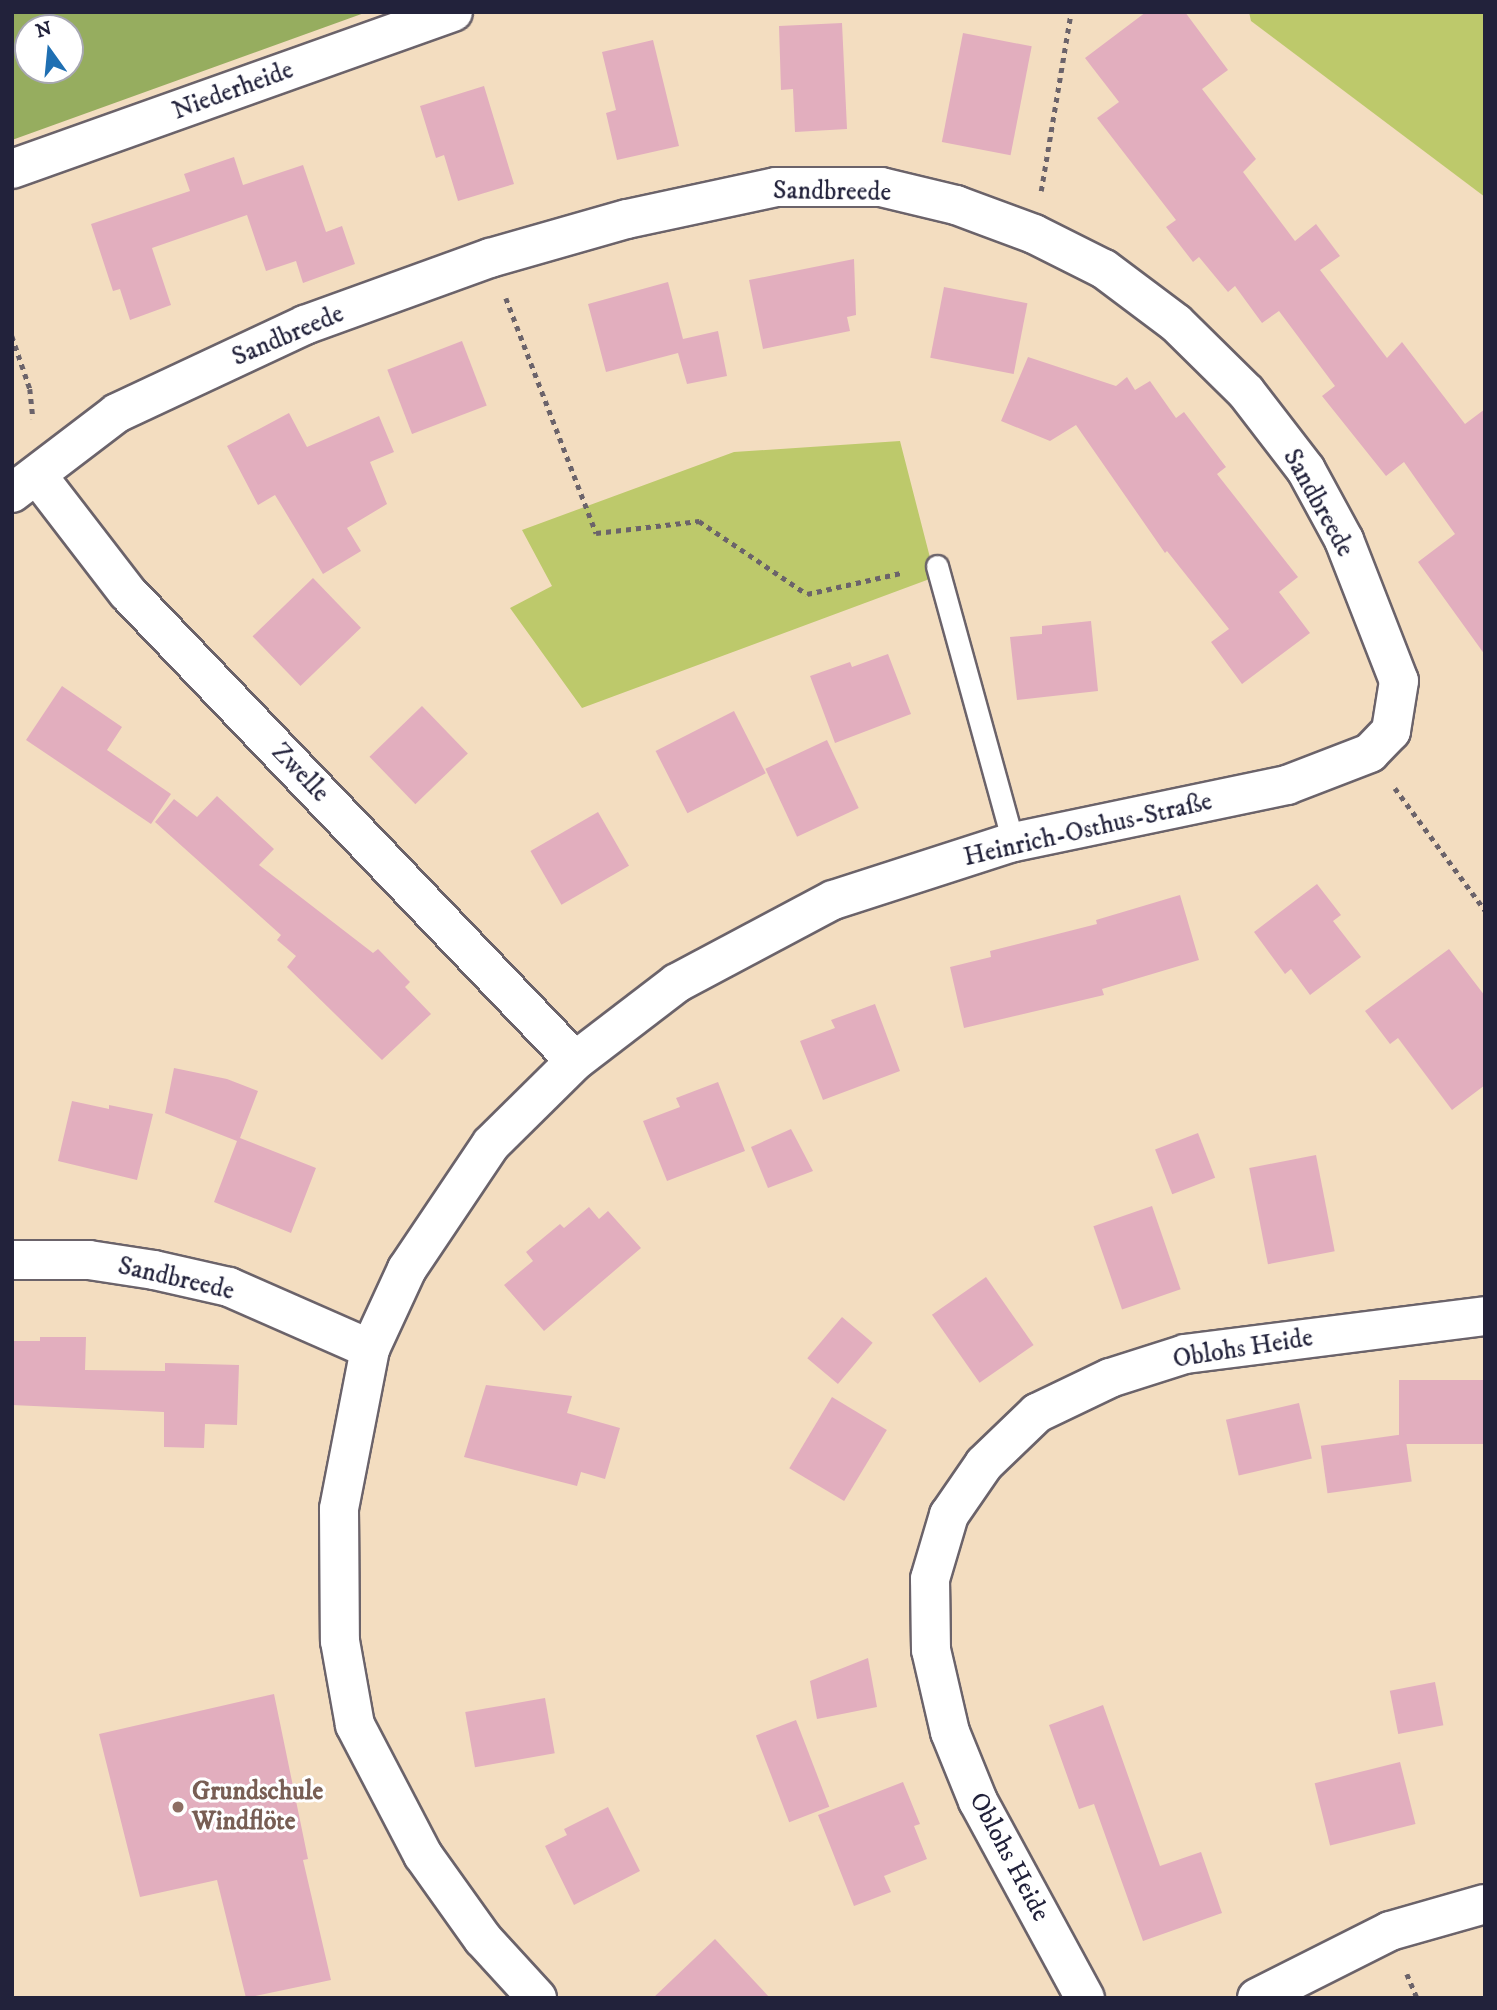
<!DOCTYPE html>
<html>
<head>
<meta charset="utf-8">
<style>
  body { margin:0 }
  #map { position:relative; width:1497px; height:2010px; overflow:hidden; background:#f3ddc0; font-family:"IM FELL DW Pica",serif }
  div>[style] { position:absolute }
  .green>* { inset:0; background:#bdc96b }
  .forest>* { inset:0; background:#96ad5f }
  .building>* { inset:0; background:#e2aebe; transform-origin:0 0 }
  .path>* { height:4.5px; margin-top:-2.25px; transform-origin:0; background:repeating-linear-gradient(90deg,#6b636a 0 5px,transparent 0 10px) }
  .roads { filter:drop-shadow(2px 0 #6b636a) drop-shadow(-2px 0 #6b636a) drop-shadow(0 2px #6b636a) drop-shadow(0 -2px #6b636a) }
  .lane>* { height:21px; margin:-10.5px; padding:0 10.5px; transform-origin:10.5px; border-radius:10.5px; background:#fff }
  .street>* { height:38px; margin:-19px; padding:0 19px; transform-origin:19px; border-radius:19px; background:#fff }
  .dots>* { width:19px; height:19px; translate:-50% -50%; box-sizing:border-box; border:4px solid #fff; border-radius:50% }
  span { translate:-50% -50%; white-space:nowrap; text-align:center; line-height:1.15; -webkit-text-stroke:6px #fff; paint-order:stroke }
  .street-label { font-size:26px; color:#22223b }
  .education-label { font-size:26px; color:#785e54; font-weight:700 }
  .left { translate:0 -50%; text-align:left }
  .frame { position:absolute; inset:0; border:14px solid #22223b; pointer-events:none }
  .north { position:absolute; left:14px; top:14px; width:70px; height:70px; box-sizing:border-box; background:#fff; border:2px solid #a7a7b1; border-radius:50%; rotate:345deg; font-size:19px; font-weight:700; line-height:28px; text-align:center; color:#22223b }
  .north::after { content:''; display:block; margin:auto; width:24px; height:32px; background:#1f6fb2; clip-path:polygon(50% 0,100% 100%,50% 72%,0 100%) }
</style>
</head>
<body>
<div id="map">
  <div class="green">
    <div style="clip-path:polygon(1249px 12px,1485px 12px,1485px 197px,1251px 21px)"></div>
    <div style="clip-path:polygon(900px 441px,935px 577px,582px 708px,510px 608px,552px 586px,522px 530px,734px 452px)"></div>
  </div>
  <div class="forest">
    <div style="clip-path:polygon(evenodd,12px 12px,367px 12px,12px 140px,12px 12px,28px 28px,70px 28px,70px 70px,28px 70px,28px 28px)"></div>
  </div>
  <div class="building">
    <div style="clip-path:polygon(1146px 12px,1185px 12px,1228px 70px,1202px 89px,1256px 159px,1243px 172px,1295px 241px,1316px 224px,1340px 256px,1320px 270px,1387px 358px,1402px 342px,1465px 424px,1485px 409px,1485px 655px,1418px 562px,1455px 534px,1430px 499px,1404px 462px,1386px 476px,1322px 396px,1335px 386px,1279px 311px,1262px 323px,1235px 286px,1228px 292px,1199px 257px,1193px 262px,1166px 227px,1176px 220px,1097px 118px,1119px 102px,1085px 58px)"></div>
    <div style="clip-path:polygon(842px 23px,847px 129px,795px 132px,793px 89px,781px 90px,779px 26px)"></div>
    <div style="left:963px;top:33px;width:70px;height:111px;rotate:11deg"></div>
    <div style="clip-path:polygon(653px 40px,679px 146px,617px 160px,606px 113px,616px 110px,602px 52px)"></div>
    <div style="clip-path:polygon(484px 86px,514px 184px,458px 201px,444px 155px,436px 158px,420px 106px)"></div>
    <div style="clip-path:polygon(234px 157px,243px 185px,303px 165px,326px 232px,342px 226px,355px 264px,303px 283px,296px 261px,266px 271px,247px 215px,152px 248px,171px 305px,130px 320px,120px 289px,113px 291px,91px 224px,190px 191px,184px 174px)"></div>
    <div style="clip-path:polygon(854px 259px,856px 315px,847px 317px,850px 331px,763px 349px,749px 280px)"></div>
    <div style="clip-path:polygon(668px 282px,683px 339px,718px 331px,727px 376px,687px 384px,678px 353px,606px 372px,588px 304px)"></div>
    <div style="left:944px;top:287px;width:85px;height:72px;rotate:11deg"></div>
    <div style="left:462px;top:341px;width:69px;height:80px;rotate:69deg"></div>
    <div style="clip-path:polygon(1028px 357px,1116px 386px,1127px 377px,1135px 390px,1150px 381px,1176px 418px,1184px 412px,1226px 467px,1217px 474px,1298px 577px,1279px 592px,1310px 633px,1242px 684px,1211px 642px,1229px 629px,1167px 551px,1165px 553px,1076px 425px,1050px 441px,1001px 421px)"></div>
    <div style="clip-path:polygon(289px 413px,307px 447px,379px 416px,394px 452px,370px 462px,387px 504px,347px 528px,361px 551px,323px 574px,275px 495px,258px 505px,227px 446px)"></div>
    <div style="left:313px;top:578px;width:69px;height:84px;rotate:46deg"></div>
    <div style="clip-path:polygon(1091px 621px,1098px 691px,1017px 700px,1010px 637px,1042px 634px,1042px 626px)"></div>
    <div style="clip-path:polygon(888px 654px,911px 714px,835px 743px,810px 676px,850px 662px,852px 667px)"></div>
    <div style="clip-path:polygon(62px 686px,122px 727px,107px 750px,171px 794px,151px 824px,26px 740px)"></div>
    <div style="left:422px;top:706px;width:66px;height:73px;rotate:46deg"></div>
    <div style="left:734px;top:711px;width:70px;height:88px;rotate:63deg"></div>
    <div style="left:827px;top:740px;width:75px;height:68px;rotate:65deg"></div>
    <div style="clip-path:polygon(217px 796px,274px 849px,259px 865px,373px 953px,378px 949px,410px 982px,405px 987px,431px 1014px,382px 1060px,287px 967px,296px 956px,277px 940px,281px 935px,155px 822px,174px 799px,197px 817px)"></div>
    <div style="left:598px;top:812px;width:62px;height:78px;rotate:60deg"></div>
    <div style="clip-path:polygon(1317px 884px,1341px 915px,1333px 921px,1361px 957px,1310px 995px,1291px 969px,1285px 974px,1254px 932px)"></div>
    <div style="clip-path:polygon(1180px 895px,1199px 960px,1102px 989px,1104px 995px,964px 1028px,950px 967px,991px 957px,990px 951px,1097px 924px,1096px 920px)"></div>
    <div style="clip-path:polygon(1449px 949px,1485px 996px,1485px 1085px,1452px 1110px,1398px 1038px,1390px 1044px,1365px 1011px)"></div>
    <div style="clip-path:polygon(875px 1004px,900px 1071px,823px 1100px,800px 1041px,835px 1028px,831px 1020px)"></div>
    <div style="clip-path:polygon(174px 1068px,227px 1079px,258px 1091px,240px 1138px,316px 1168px,291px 1233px,214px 1202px,237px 1141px,165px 1113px)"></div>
    <div style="clip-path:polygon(718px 1082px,745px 1151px,667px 1181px,643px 1121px,680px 1107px,676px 1098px)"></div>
    <div style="clip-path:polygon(72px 1101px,109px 1109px,109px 1105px,153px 1114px,137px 1180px,58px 1161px)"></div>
    <div style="clip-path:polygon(791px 1129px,813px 1171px,768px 1188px,751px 1147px)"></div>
    <div style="left:1198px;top:1133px;width:48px;height:46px;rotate:69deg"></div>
    <div style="left:1316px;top:1155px;width:98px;height:68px;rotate:79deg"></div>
    <div style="left:1152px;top:1206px;width:88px;height:62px;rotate:71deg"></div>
    <div style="clip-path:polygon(589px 1207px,599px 1219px,608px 1211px,641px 1248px,544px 1331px,504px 1285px,533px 1261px,526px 1252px,560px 1224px,564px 1228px)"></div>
    <div style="left:986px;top:1277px;width:83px;height:66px;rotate:55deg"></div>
    <div style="left:842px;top:1317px;width:40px;height:54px;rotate:40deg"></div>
    <div style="clip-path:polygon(40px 1337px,86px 1337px,85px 1370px,165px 1371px,165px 1363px,239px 1365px,237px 1425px,205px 1424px,204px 1448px,164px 1447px,164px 1412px,12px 1405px,12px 1341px,40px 1341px)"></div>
    <div style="left:1485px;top:1380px;width:64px;height:86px;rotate:90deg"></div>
    <div style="clip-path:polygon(486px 1385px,572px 1396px,567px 1413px,620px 1428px,605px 1479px,581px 1472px,577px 1486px,464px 1457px)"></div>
    <div style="left:832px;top:1397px;width:64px;height:83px;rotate:31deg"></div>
    <div style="left:1299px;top:1403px;width:57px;height:75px;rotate:77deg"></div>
    <div style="left:1405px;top:1434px;width:48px;height:85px;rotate:82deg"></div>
    <div style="clip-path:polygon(868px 1658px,877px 1707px,817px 1719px,810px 1681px)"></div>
    <div style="left:1435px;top:1682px;width:44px;height:46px;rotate:79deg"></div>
    <div style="clip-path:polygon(274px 1694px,308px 1859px,303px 1860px,331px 1980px,246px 1998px,217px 1880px,140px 1897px,99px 1734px)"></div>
    <div style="left:545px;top:1698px;width:56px;height:81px;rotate:80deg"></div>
    <div style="clip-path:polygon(1103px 1705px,1160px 1866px,1201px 1852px,1222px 1913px,1143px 1941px,1094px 1804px,1079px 1809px,1049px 1725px)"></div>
    <div style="left:796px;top:1720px;width:93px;height:43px;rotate:69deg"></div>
    <div style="left:1400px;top:1762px;width:64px;height:88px;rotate:76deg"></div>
    <div style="clip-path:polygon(903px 1782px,920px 1824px,914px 1826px,927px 1859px,884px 1876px,891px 1892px,854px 1906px,818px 1815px)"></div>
    <div style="clip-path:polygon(608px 1807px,640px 1871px,574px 1905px,545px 1846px,567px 1835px,564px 1829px)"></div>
    <div style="clip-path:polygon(715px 1939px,770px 1998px,653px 1998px)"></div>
  </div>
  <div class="path">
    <div style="left:1041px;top:191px;width:181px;rotate:-80.5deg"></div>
    <div style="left:506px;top:298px;width:252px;rotate:69deg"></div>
    <div style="left:596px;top:533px;width:104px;rotate:-6.6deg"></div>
    <div style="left:699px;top:521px;width:130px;rotate:34.1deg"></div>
    <div style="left:807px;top:594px;width:96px;rotate:-12.6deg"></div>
    <div style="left:12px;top:336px;width:56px;rotate:71.2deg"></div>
    <div style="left:30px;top:389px;width:30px;rotate:84deg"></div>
    <div style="left:1395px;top:788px;width:152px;rotate:53.6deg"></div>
    <div style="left:1407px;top:1974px;width:26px;rotate:67deg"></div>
  </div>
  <div class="roads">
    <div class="lane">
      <div style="left:937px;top:566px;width:286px;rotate:74.6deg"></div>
    </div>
    <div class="street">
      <div style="left:12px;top:169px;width:468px;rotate:-19.6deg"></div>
      <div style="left:37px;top:475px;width:149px;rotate:52.4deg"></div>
      <div style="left:128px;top:593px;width:647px;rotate:46.31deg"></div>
      <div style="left:12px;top:493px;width:132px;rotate:-37.3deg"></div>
      <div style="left:117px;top:413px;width:208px;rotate:-25.1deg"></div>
      <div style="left:305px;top:325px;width:197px;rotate:-19.9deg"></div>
      <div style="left:490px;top:258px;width:142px;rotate:-15.9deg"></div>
      <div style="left:627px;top:219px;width:152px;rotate:-12.1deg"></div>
      <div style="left:776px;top:187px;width:105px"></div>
      <div style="left:881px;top:187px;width:77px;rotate:13.5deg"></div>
      <div style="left:956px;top:205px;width:83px;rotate:20.4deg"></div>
      <div style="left:1034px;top:234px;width:78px;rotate:26.6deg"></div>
      <div style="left:1104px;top:269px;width:90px;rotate:36.9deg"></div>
      <div style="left:1176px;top:323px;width:98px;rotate:44.6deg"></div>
      <div style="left:1246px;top:392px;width:98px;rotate:52.4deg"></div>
      <div style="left:1306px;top:470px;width:80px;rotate:61.5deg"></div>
      <div style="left:1344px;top:540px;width:151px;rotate:68.7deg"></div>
      <div style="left:1399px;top:681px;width:51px;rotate:99.1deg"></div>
      <div style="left:1391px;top:731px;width:30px;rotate:134deg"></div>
      <div style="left:1370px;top:753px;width:89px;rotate:158.9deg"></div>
      <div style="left:1287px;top:785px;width:280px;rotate:168.2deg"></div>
      <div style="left:1013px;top:842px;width:189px;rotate:162.1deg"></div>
      <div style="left:833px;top:900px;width:177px;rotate:152deg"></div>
      <div style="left:677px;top:983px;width:128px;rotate:142.6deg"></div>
      <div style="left:575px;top:1061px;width:118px;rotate:135.3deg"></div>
      <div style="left:491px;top:1144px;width:151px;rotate:123.9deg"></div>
      <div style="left:407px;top:1269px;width:88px;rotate:114.8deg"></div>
      <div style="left:370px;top:1349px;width:163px;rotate:101deg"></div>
      <div style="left:339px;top:1509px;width:132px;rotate:89.6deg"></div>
      <div style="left:340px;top:1641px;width:85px;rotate:79.9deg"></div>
      <div style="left:355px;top:1725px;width:147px;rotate:62.4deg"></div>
      <div style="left:423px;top:1855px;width:103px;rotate:54.5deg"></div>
      <div style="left:483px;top:1939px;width:80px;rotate:47.5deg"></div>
      <div style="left:12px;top:1260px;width:77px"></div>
      <div style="left:89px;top:1260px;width:66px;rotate:8.7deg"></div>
      <div style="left:154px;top:1270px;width:77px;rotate:12.8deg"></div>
      <div style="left:229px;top:1287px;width:154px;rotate:23.7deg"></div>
      <div style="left:1085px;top:1998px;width:224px;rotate:-118.5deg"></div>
      <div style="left:978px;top:1801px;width:74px;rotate:-112.1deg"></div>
      <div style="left:950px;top:1732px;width:84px;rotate:-103deg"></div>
      <div style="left:931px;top:1650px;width:71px;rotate:-90.8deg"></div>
      <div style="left:930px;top:1579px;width:67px;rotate:-73.5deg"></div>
      <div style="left:949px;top:1515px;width:62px;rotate:-55.5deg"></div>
      <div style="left:984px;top:1464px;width:74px;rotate:-43.9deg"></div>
      <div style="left:1037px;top:1413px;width:81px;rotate:-25.6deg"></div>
      <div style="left:1110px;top:1378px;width:79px;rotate:-17.7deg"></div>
      <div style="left:1185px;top:1354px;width:302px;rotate:-7.2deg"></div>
      <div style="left:1257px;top:1998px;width:149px;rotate:-26.7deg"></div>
      <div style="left:1390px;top:1931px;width:99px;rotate:-15.9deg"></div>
    </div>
  </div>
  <div class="dots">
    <div style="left:178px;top:1807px;background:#8d6e63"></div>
  </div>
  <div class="street-label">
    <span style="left:233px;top:91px;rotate:-20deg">Niederheide</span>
    <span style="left:832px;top:192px;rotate:1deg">Sandbreede</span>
    <span style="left:288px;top:336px;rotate:-23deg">Sandbreede</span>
    <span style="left:1318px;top:503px;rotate:61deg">Sandbreede</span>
    <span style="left:300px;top:773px;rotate:46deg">Zwelle</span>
    <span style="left:1088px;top:830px;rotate:-13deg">Heinrich-Osthus-Straße</span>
    <span style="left:176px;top:1279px;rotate:13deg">Sandbreede</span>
    <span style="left:1243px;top:1349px;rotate:-9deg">Oblohs Heide</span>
    <span style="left:1009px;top:1857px;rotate:62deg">Oblohs Heide</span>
  </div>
  <div class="education-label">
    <span class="left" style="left:192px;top:1807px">Grundschule<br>Windflöte</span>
  </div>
  <div class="frame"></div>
  <div class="north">N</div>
</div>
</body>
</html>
